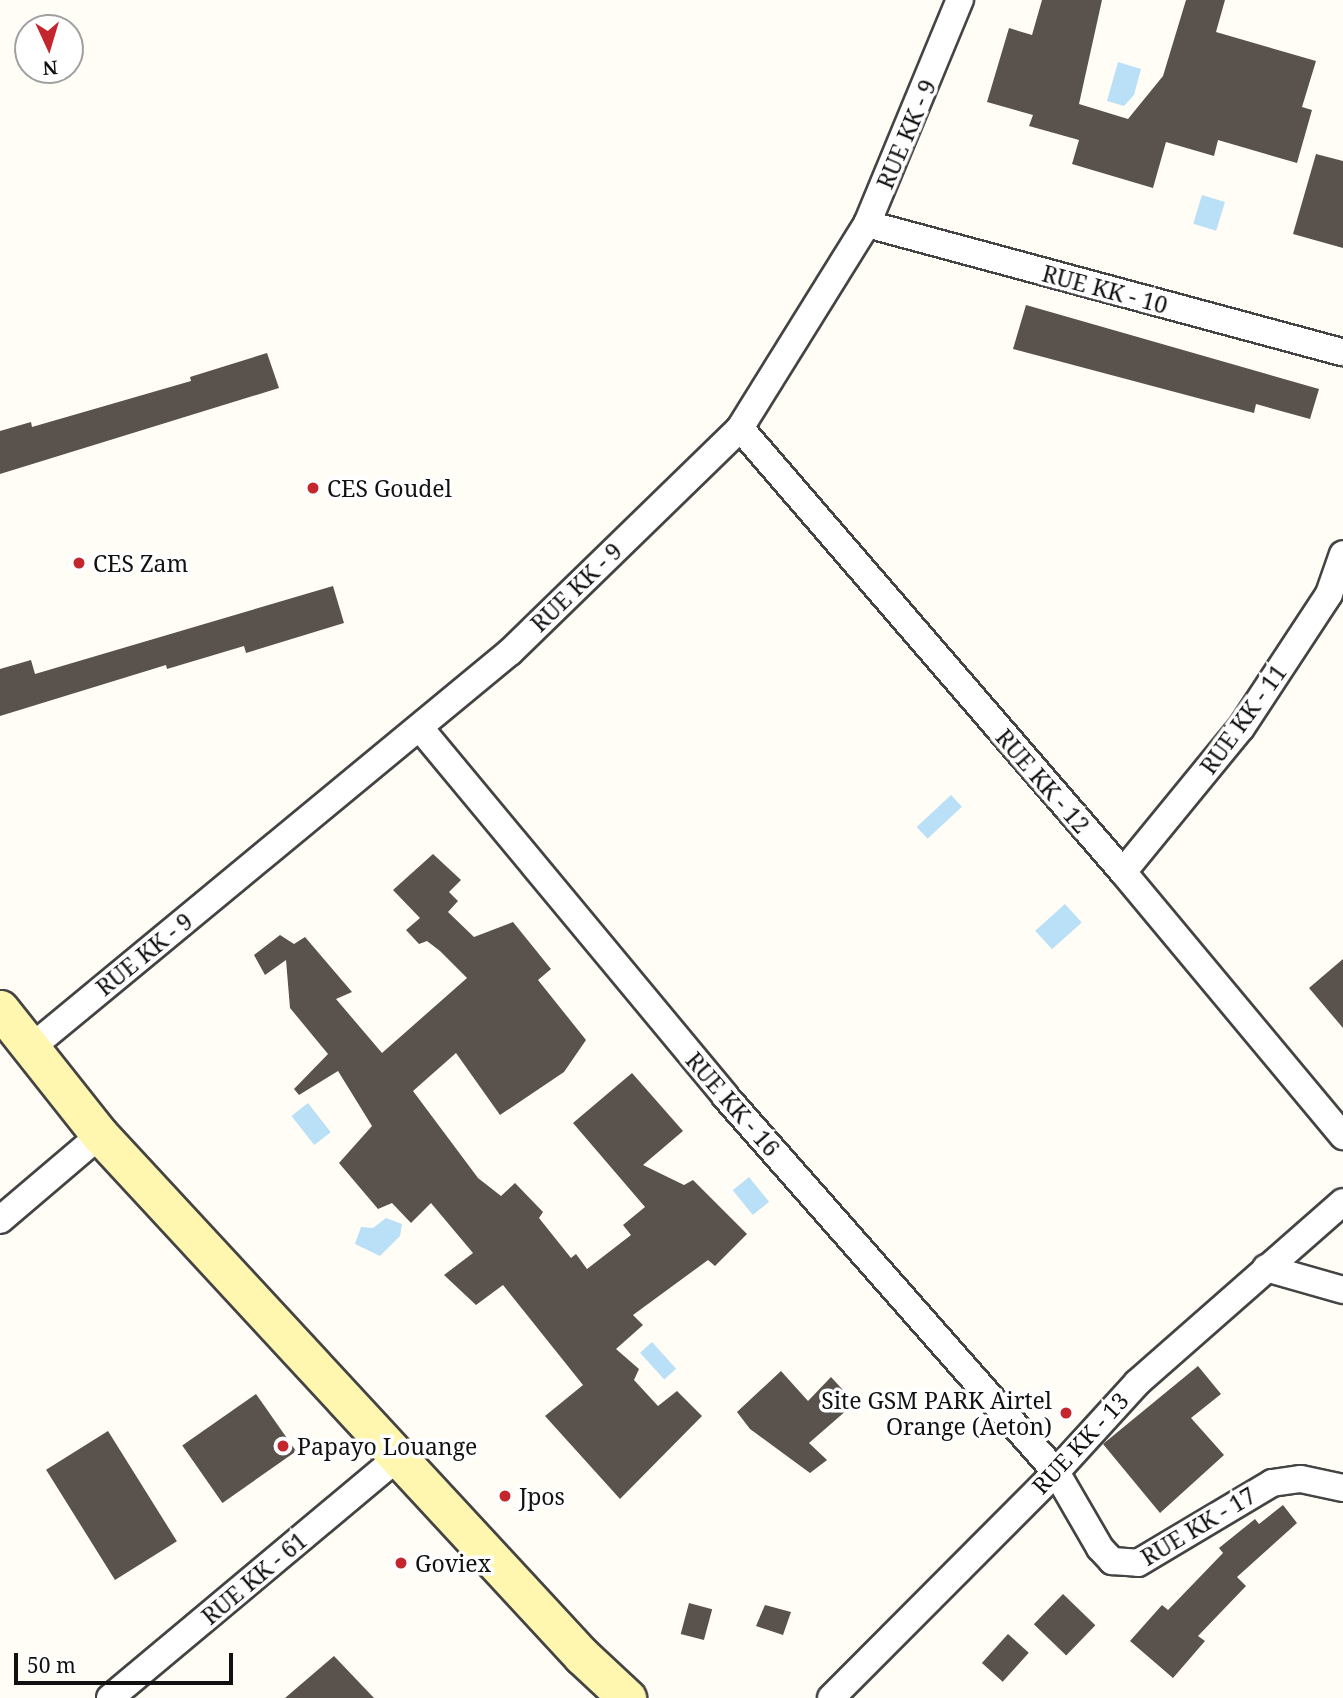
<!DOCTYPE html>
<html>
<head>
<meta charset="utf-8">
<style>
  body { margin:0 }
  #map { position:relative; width:1343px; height:1698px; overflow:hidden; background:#fffdf5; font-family:"Noto Serif",serif }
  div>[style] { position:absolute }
  .water>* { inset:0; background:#b9e0f7; transform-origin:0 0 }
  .building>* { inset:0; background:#5a524d; transform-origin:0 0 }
  .roads { filter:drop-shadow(2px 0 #444) drop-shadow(-2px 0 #444) drop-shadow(0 2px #444) drop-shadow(0 -2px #444) }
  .street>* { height:26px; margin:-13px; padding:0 13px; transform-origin:13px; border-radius:13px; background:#fff }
  .secondary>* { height:37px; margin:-18.5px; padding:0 18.5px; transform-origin:18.5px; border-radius:18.5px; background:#fff6b0 }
  .dots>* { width:19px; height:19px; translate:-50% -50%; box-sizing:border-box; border:4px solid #fff; border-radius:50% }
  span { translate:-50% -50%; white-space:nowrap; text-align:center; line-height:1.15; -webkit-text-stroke:7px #fff; paint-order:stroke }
  .street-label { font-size:23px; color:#111 }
  .poi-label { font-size:23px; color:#111 }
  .left { translate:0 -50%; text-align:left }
  .right { translate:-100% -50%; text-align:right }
  .north { position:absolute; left:14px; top:14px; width:70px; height:70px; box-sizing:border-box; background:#fff; border:2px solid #a0a0a0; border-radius:50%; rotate:176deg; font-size:19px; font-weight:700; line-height:28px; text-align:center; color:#111 }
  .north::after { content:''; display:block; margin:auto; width:24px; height:32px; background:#c4262e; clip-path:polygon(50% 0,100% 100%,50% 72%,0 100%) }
  .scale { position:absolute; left:14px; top:1653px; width:219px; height:32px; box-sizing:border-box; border:4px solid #111; border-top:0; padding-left:9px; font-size:21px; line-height:24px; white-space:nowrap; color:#111; -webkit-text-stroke:5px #fff; paint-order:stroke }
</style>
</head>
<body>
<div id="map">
  <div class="water">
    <div style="clip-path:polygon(1118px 62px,1141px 69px,1134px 95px,1124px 106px,1107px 101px)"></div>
    <div style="left:1202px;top:195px;width:24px;height:30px;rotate:17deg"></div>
    <div style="left:951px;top:795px;width:16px;height:47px;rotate:47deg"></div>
    <div style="left:1065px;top:904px;width:25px;height:40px;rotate:48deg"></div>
    <div style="left:308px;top:1103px;width:37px;height:21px;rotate:52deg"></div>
    <div style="left:749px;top:1177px;width:32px;height:21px;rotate:51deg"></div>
    <div style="clip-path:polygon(386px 1218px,402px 1224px,400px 1236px,380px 1256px,355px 1244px,361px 1227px,373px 1228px)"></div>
    <div style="left:652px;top:1342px;width:36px;height:16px;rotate:48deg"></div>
  </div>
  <div class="building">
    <div style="clip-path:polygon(1042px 0,1102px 0,1079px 104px,1128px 119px,1163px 76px,1186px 0,1225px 0,1216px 32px,1316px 61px,1302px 107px,1312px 110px,1297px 163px,1218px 140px,1214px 156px,1166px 142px,1153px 188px,1072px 164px,1079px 140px,1029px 126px,1033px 115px,987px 102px,1009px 28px,1032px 35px)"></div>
    <div style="clip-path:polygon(1316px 154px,1343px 161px,1343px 248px,1293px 234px)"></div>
    <div style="clip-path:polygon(1026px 305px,1319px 389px,1310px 419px,1256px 404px,1254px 413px,1013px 349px)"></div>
    <div style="clip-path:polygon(267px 353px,279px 388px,0 474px,0 431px,31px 422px,32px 427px,191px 381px,190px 377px)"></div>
    <div style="clip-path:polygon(333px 586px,344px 623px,246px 653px,244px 646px,167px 669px,166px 665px,0 716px,0 669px,31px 660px,35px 674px)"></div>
    <div style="clip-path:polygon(433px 854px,461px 880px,449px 892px,458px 901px,448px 912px,474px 937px,513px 922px,551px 969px,538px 980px,586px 1040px,564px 1072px,500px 1115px,456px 1053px,413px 1091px,478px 1178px,501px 1196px,515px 1183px,543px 1212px,539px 1218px,571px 1258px,576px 1254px,587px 1269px,631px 1235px,623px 1225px,645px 1207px,573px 1123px,632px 1073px,683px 1131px,643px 1165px,684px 1185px,693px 1180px,747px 1234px,715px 1266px,708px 1260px,633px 1315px,643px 1325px,616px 1349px,639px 1369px,634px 1380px,658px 1406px,677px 1391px,702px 1416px,620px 1499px,545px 1416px,583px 1385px,503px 1285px,476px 1305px,444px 1275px,473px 1253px,431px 1203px,411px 1223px,392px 1203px,378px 1209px,339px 1163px,372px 1126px,338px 1071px,299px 1095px,294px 1089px,328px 1054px,290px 1008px,286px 960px,265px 975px,254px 955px,280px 935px,294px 944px,305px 937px,352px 992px,336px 999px,382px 1053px,467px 978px,440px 951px,427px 941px,419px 944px,406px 930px,420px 918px,393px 890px)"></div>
    <div style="clip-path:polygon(1343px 959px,1343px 1028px,1309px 988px)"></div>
    <div style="clip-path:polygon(1198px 1366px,1221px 1394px,1191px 1418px,1224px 1455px,1160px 1513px,1103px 1444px)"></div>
    <div style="clip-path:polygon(781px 1371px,808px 1401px,831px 1377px,855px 1403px,809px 1443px,827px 1460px,810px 1473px,750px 1429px,737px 1412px)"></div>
    <div style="left:256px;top:1394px;width:70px;height:90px;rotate:55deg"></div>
    <div style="left:108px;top:1431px;width:130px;height:73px;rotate:58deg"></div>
    <div style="clip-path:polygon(1283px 1505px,1297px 1523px,1237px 1577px,1246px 1586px,1198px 1636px,1205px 1641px,1173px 1678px,1130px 1641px,1162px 1605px,1168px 1610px,1223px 1553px,1219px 1548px,1255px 1519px,1259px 1524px)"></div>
    <div style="left:1063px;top:1594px;width:45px;height:42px;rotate:44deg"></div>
    <div style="left:689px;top:1603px;width:24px;height:32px;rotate:15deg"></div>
    <div style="clip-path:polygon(765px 1605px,791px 1612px,783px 1635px,756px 1626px)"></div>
    <div style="left:1008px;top:1634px;width:28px;height:39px;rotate:42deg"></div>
    <div style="clip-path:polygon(334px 1656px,374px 1698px,285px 1698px)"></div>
  </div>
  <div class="roads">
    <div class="street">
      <div style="left:867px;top:224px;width:493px;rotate:15.1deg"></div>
      <div style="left:740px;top:428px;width:586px;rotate:49.22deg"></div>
      <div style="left:1123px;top:872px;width:344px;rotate:50.2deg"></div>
      <div style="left:420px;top:728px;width:478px;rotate:50.3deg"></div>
      <div style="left:725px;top:1096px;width:501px;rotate:48.64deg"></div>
      <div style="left:1056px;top:1472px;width:88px;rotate:59.9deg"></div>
      <div style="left:1100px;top:1548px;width:18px;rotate:47deg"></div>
      <div style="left:1112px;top:1561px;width:26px;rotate:4deg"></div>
      <div style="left:1138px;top:1563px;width:156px;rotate:-30.8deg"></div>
      <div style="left:1272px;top:1483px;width:29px;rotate:-8deg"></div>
      <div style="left:1301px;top:1479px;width:43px;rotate:12.1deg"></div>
      <div style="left:1123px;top:872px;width:186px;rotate:-50.7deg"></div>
      <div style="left:1241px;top:728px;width:160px;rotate:-56.7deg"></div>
      <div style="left:1329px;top:594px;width:42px;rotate:-70.7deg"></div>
      <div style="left:33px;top:1046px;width:619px;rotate:-39.56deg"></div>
      <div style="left:510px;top:652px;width:321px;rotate:-44.2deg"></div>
      <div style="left:740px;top:428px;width:240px;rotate:-58.1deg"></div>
      <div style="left:867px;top:224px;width:243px;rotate:-67.5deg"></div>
      <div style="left:0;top:1220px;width:131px;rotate:-40.4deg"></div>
      <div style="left:1266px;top:1268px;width:80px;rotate:15.9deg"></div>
      <div style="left:110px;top:1698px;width:376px;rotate:-39.9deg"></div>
      <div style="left:831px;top:1698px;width:319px;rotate:-45.1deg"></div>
      <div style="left:1056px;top:1472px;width:120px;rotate:-47.7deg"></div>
      <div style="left:1137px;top:1383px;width:274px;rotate:-41.3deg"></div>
    </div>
    <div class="secondary">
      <div style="left:0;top:1009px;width:161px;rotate:51.6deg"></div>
      <div style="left:100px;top:1135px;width:710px;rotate:47.23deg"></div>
      <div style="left:582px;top:1656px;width:62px;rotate:43deg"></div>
    </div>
  </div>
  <div class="dots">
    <div style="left:313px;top:488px;background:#c4262e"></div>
    <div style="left:79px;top:563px;background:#c4262e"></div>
    <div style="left:1066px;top:1413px;background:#c4262e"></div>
    <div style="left:283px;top:1446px;background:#c4262e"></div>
    <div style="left:505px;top:1496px;background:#c4262e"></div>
    <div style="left:401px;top:1563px;background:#c4262e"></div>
  </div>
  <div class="street-label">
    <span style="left:906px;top:134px;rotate:-67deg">RUE KK - 9</span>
    <span style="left:1105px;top:289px;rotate:15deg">RUE KK - 10</span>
    <span style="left:576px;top:587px;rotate:-44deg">RUE KK - 9</span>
    <span style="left:1243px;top:719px;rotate:-54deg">RUE KK - 11</span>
    <span style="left:1043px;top:781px;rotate:49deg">RUE KK - 12</span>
    <span style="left:144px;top:954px;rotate:-39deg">RUE KK - 9</span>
    <span style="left:733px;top:1104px;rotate:49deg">RUE KK - 16</span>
    <span style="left:1080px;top:1443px;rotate:-47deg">RUE KK - 13</span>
    <span style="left:1198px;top:1526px;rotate:-31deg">RUE KK - 17</span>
    <span style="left:254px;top:1578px;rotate:-40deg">RUE KK - 61</span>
  </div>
  <div class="poi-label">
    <span class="left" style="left:327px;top:488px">CES Goudel</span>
    <span class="left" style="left:93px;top:563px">CES Zam</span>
    <span class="right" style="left:1052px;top:1413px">Site GSM PARK Airtel<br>Orange (Aeton)</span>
    <span class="left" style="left:297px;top:1446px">Papayo Louange</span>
    <span class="left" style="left:519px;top:1496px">Jpos</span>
    <span class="left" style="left:415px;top:1563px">Goviex</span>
  </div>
  <div class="north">N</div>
  <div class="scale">50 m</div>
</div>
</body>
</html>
